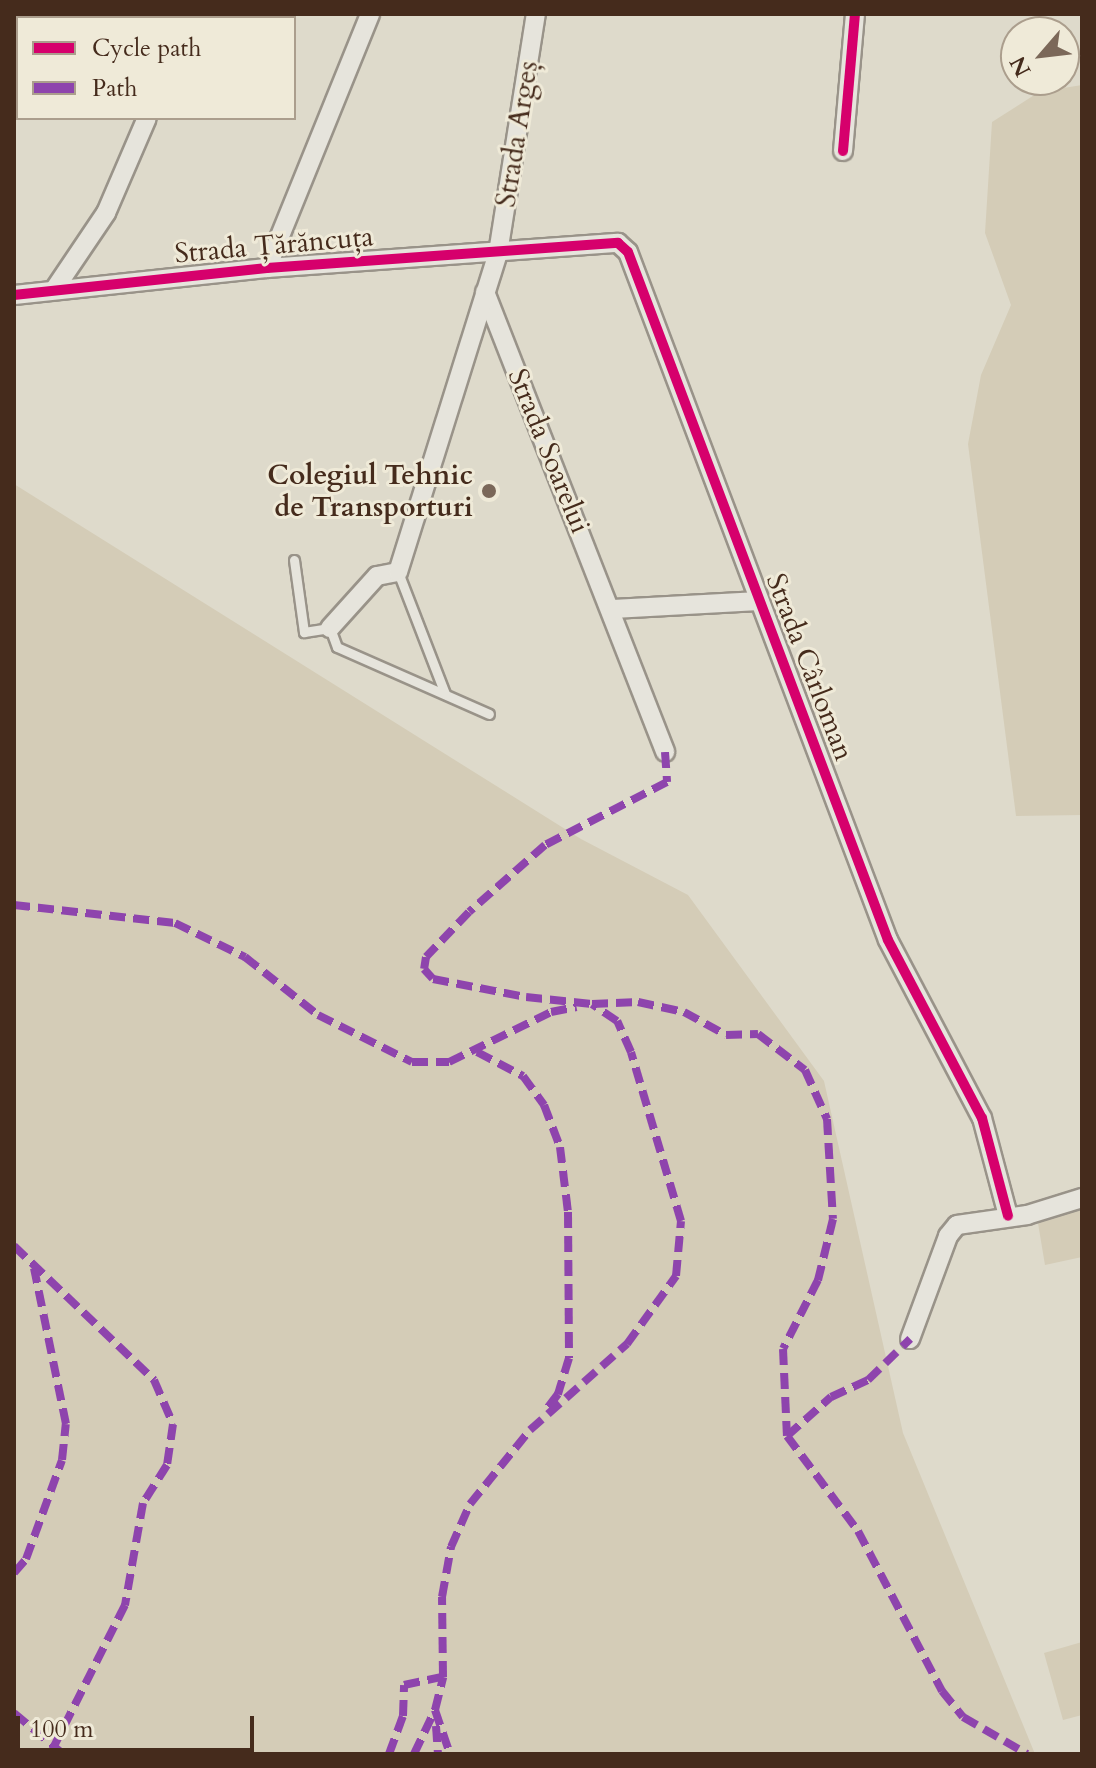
<!DOCTYPE html>
<html>
<head>
<meta charset="utf-8">
<style>
  body { margin:0 }
  #map { position:relative; width:1096px; height:1768px; overflow:hidden; background:#dedacb; font-family:Cardo,serif }
  div>[style] { position:absolute }
  .green>* { inset:0; background:#d4ccb7 }
  .roads { filter:drop-shadow(2px 0 #999389) drop-shadow(-2px 0 #999389) drop-shadow(0 2px #999389) drop-shadow(0 -2px #999389) }
  .lane>* { height:9px; margin:-4.5px; padding:0 4.5px; transform-origin:4.5px; border-radius:4.5px; background:#e6e4dc }
  .street>* { height:18px; margin:-9px; padding:0 9px; transform-origin:9px; border-radius:9px; background:#e6e4dc }
  .quiet>* { height:8px; margin-top:-4px; transform-origin:0; background:repeating-linear-gradient(90deg,#8e44ad 0 16px,transparent 0 24px) }
  .cycleway>* { height:10px; margin:-5px; padding:0 5px; transform-origin:5px; border-radius:5px; background:#d6006c }
  .dots>* { width:22px; height:22px; translate:-50% -50%; box-sizing:border-box; border:4px solid #efead8; border-radius:50% }
  span { translate:-50% -50%; white-space:nowrap; text-align:center; line-height:1.15; -webkit-text-stroke:6px #efead8; paint-order:stroke }
  .street-label { font-size:28px; color:#452b1c }
  .poi-label { font-size:28px; color:#452b1c; font-weight:700 }
  .right { translate:-100% -50%; text-align:right }
  .frame { position:absolute; inset:0; border:16px solid #452b1c; pointer-events:none }
  .legend { position:absolute; left:16px; top:16px; width:280px; height:104px; box-sizing:border-box; background:#efead8; border:2px solid #ab9e8d; margin:0; padding:10px 14px; list-style:none; font-size:24px; color:#452b1c }
  .legend li { display:flex; align-items:center; gap:16px; height:40px }
  .legend b { width:40px; border:2px solid #ab9e8d }
  .north { position:absolute; left:1000px; top:16px; width:80px; height:80px; box-sizing:border-box; background:#efead8; border:2px solid #ab9e8d; border-radius:50%; rotate:242deg; font-size:22px; font-weight:700; line-height:32px; text-align:center; color:#452b1c }
  .north::after { content:''; display:block; margin:auto; width:28px; height:36px; background:#7b6859; clip-path:polygon(50% 0,100% 100%,50% 72%,0 100%) }
  .scale { position:absolute; left:16px; top:1716px; width:238px; height:36px; box-sizing:border-box; border:4px solid #452b1c; border-top:0; padding-left:10px; font-size:24px; line-height:28px; white-space:nowrap; color:#452b1c; -webkit-text-stroke:6px #efead8; paint-order:stroke }
</style>
</head>
<body>
<div id="map">
  <div class="green">
    <div style="clip-path:polygon(1082px 85px,1082px 815px,1016px 816px,968px 444px,981px 375px,1011px 305px,985px 233px,992px 122px,1039px 92px)"></div>
    <div style="clip-path:polygon(14px 484px,581px 839px,688px 895px,824px 1081px,903px 1433px,1035px 1754px,14px 1754px)"></div>
    <div style="clip-path:polygon(1082px 1209px,1082px 1257px,1045px 1265px,1038px 1223px)"></div>
    <div style="clip-path:polygon(1082px 1642px,1082px 1715px,1063px 1720px,1044px 1653px)"></div>
  </div>
  <div class="roads">
    <div class="lane">
      <div style="left:294px;top:560px;width:73px;rotate:82.1deg"></div>
      <div style="left:304px;top:632px;width:26px;rotate:-9deg"></div>
      <div style="left:330px;top:628px;width:20px;rotate:70deg"></div>
      <div style="left:337px;top:647px;width:166px;rotate:23.8deg"></div>
      <div style="left:398px;top:572px;width:131px;rotate:68.9deg"></div>
    </div>
    <div class="street">
      <div style="left:97px;top:14px;width:16px;rotate:15deg"></div>
      <div style="left:65px;top:18px;width:4px;rotate:-63deg"></div>
      <div style="left:189px;top:18px;width:4px;rotate:-63deg"></div>
      <div style="left:14px;top:97px;width:7px;rotate:-56deg"></div>
      <div style="left:843px;top:151px;width:138px;rotate:-85deg"></div>
      <div style="left:267px;top:268px;width:274px;rotate:-67.9deg"></div>
      <div style="left:54px;top:290px;width:93px;rotate:-56deg"></div>
      <div style="left:106px;top:213px;width:103px;rotate:-66.7deg"></div>
      <div style="left:485px;top:292px;width:494px;rotate:68.6deg"></div>
      <div style="left:14px;top:295px;width:254px;rotate:-6.1deg"></div>
      <div style="left:267px;top:268px;width:352px;rotate:-4.1deg"></div>
      <div style="left:618px;top:243px;width:13px;rotate:42deg"></div>
      <div style="left:628px;top:252px;width:735px;rotate:69.3deg"></div>
      <div style="left:888px;top:940px;width:201px;rotate:62.2deg"></div>
      <div style="left:982px;top:1118px;width:101px;rotate:75.1deg"></div>
      <div style="left:613px;top:609px;width:146px;rotate:-3.1deg"></div>
      <div style="left:330px;top:628px;width:70px;rotate:-47.9deg"></div>
      <div style="left:377px;top:576px;width:21px;rotate:-11deg"></div>
      <div style="left:398px;top:572px;width:334px;rotate:-72.6deg"></div>
      <div style="left:498px;top:253px;width:242px;rotate:-81deg"></div>
      <div style="left:910px;top:1339px;width:110px;rotate:-69.7deg"></div>
      <div style="left:948px;top:1236px;width:14px;rotate:-51deg"></div>
      <div style="left:957px;top:1225px;width:71px;rotate:-8.1deg"></div>
      <div style="left:1027px;top:1215px;width:58px;rotate:-17.2deg"></div>
    </div>
  </div>
  <div class="quiet">
    <div style="left:97px;top:14px;width:16px;rotate:15deg"></div>
    <div style="left:65px;top:18px;width:4px;rotate:-63deg"></div>
    <div style="left:14px;top:97px;width:7px;rotate:-56deg"></div>
    <div style="left:665px;top:752px;width:30px;rotate:86deg"></div>
    <div style="left:667px;top:782px;width:137px;rotate:152.7deg"></div>
    <div style="left:545px;top:845px;width:101px;rotate:138.6deg"></div>
    <div style="left:469px;top:912px;width:62px;rotate:133.7deg"></div>
    <div style="left:426px;top:957px;width:12px;rotate:99deg"></div>
    <div style="left:424px;top:969px;width:13px;rotate:48deg"></div>
    <div style="left:433px;top:979px;width:95px;rotate:11deg"></div>
    <div style="left:526px;top:997px;width:66px;rotate:6.1deg"></div>
    <div style="left:592px;top:1004px;width:46px;rotate:-2.5deg"></div>
    <div style="left:638px;top:1002px;width:47px;rotate:12.3deg"></div>
    <div style="left:684px;top:1012px;width:48px;rotate:28.7deg"></div>
    <div style="left:726px;top:1035px;width:32px;rotate:-2deg"></div>
    <div style="left:758px;top:1034px;width:59px;rotate:37.5deg"></div>
    <div style="left:805px;top:1070px;width:54px;rotate:65.8deg"></div>
    <div style="left:827px;top:1119px;width:100px;rotate:86.6deg"></div>
    <div style="left:833px;top:1219px;width:63px;rotate:103.8deg"></div>
    <div style="left:818px;top:1280px;width:77px;rotate:116.9deg"></div>
    <div style="left:783px;top:1349px;width:87px;rotate:87.4deg"></div>
    <div style="left:787px;top:1436px;width:119px;rotate:53.2deg"></div>
    <div style="left:858px;top:1531px;width:181px;rotate:62.3deg"></div>
    <div style="left:942px;top:1691px;width:33px;rotate:51deg"></div>
    <div style="left:963px;top:1717px;width:74px;rotate:30deg"></div>
    <div style="left:14px;top:905px;width:162px;rotate:6.4deg"></div>
    <div style="left:175px;top:923px;width:78px;rotate:25.9deg"></div>
    <div style="left:245px;top:957px;width:93px;rotate:38.5deg"></div>
    <div style="left:318px;top:1015px;width:105px;rotate:26.6deg"></div>
    <div style="left:412px;top:1062px;width:37px"></div>
    <div style="left:449px;top:1062px;width:114px;rotate:-26.1deg"></div>
    <div style="left:551px;top:1012px;width:26px;rotate:-11deg"></div>
    <div style="left:477px;top:1052px;width:52px;rotate:27.6deg"></div>
    <div style="left:523px;top:1076px;width:36px;rotate:54deg"></div>
    <div style="left:544px;top:1105px;width:45px;rotate:69.1deg"></div>
    <div style="left:560px;top:1147px;width:65px;rotate:83deg"></div>
    <div style="left:568px;top:1212px;width:146px;rotate:89.6deg"></div>
    <div style="left:569px;top:1358px;width:38px;rotate:107deg"></div>
    <div style="left:558px;top:1394px;width:21px;rotate:127deg"></div>
    <div style="left:14px;top:1246px;width:194px;rotate:43.7deg"></div>
    <div style="left:154px;top:1380px;width:48px;rotate:66.6deg"></div>
    <div style="left:173px;top:1424px;width:41px;rotate:98.3deg"></div>
    <div style="left:167px;top:1465px;width:45px;rotate:122.3deg"></div>
    <div style="left:143px;top:1503px;width:104px;rotate:100deg"></div>
    <div style="left:125px;top:1605px;width:167px;rotate:116.7deg"></div>
    <div style="left:787px;top:1436px;width:59px;rotate:-41.6deg"></div>
    <div style="left:831px;top:1397px;width:41px;rotate:-24.7deg"></div>
    <div style="left:868px;top:1380px;width:59px;rotate:-44.3deg"></div>
    <div style="left:14px;top:1573px;width:18px;rotate:-49deg"></div>
    <div style="left:26px;top:1559px;width:105px;rotate:-70deg"></div>
    <div style="left:62px;top:1460px;width:36px;rotate:-84deg"></div>
    <div style="left:66px;top:1424px;width:159px;rotate:-101.6deg"></div>
    <div style="left:435px;top:1710px;width:46px;rotate:71.2deg"></div>
    <div style="left:14px;top:1713px;width:64px;rotate:39.9deg"></div>
    <div style="left:436px;top:1726px;width:28px;rotate:86deg"></div>
    <div style="left:389px;top:1754px;width:40px;rotate:-69.8deg"></div>
    <div style="left:403px;top:1716px;width:31px;rotate:-88deg"></div>
    <div style="left:404px;top:1685px;width:40px;rotate:-12deg"></div>
    <div style="left:414px;top:1754px;width:49px;rotate:-64.5deg"></div>
    <div style="left:435px;top:1710px;width:34px;rotate:-76deg"></div>
    <div style="left:443px;top:1677px;width:80px;rotate:-90.7deg"></div>
    <div style="left:442px;top:1597px;width:51px;rotate:-79.8deg"></div>
    <div style="left:451px;top:1547px;width:47px;rotate:-66.2deg"></div>
    <div style="left:470px;top:1504px;width:95px;rotate:-51deg"></div>
    <div style="left:530px;top:1430px;width:130px;rotate:-41.6deg"></div>
    <div style="left:627px;top:1344px;width:84px;rotate:-54.2deg"></div>
    <div style="left:676px;top:1276px;width:55px;rotate:-84.8deg"></div>
    <div style="left:681px;top:1221px;width:176px;rotate:-106.5deg"></div>
    <div style="left:631px;top:1052px;width:34px;rotate:-114deg"></div>
    <div style="left:617px;top:1021px;width:30px;rotate:-146deg"></div>
  </div>
  <div class="cycleway">
    <div style="left:843px;top:151px;width:138px;rotate:-85deg"></div>
    <div style="left:14px;top:295px;width:254px;rotate:-6.1deg"></div>
    <div style="left:267px;top:268px;width:352px;rotate:-4.1deg"></div>
    <div style="left:618px;top:243px;width:13px;rotate:42deg"></div>
    <div style="left:628px;top:252px;width:735px;rotate:69.3deg"></div>
    <div style="left:888px;top:940px;width:201px;rotate:62.2deg"></div>
    <div style="left:982px;top:1118px;width:101px;rotate:75.1deg"></div>
  </div>
  <div class="dots">
    <div style="left:489px;top:491px;background:#7b6859"></div>
  </div>
  <div class="street-label">
    <span style="left:517px;top:134px;rotate:-81deg">Strada Argeș</span>
    <span style="left:274px;top:245px;rotate:-5deg">Strada Țărăncuța</span>
    <span style="left:549px;top:451px;rotate:68deg">Strada Soarelui</span>
    <span style="left:810px;top:667px;rotate:69deg">Strada Cârloman</span>
  </div>
  <div class="poi-label">
    <span class="right" style="left:473px;top:491px">Colegiul Tehnic<br>de Transporturi</span>
  </div>
  <div class="frame"></div>
  <ul class="legend">
  <li><b style="height:10px;background:#d6006c"></b>Cycle path</li>
  <li><b style="height:10px;background:#8e44ad"></b>Path</li>
  </ul>
  <div class="north">N</div>
  <div class="scale">100 m</div>
</div>
</body>
</html>
